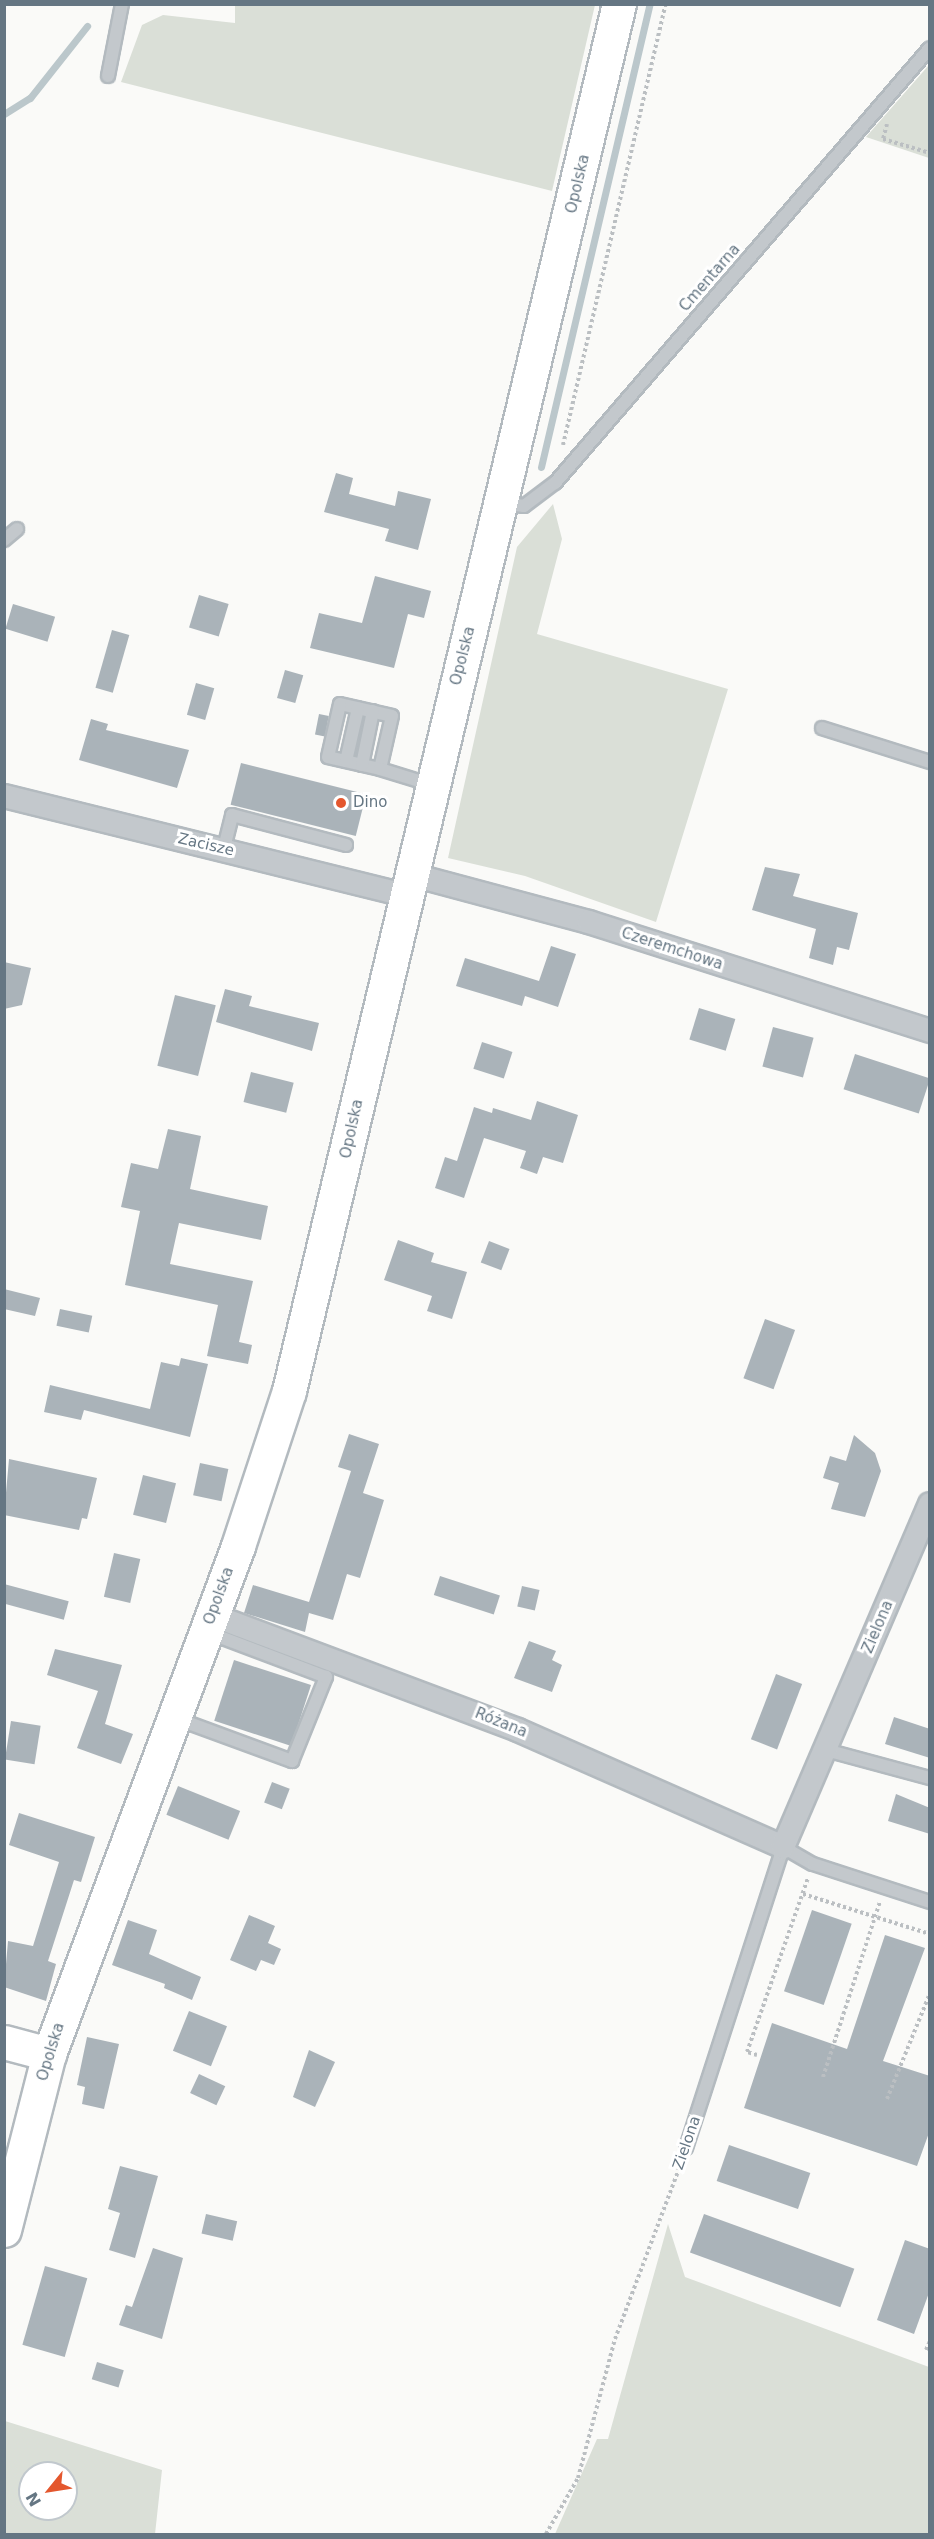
<!DOCTYPE html>
<html>
<head>
<meta charset="utf-8">
<style>
  body { margin:0 }
  #map { position:relative; width:934px; height:2539px; overflow:hidden; background:#fafaf8; font-family:"DejaVu Sans",sans-serif }
  div>[style] { position:absolute }
  .green>* { inset:0; background:#dadfd7 }
  .stream>* { height:7px; margin:-3.5px; padding:0 3.5px; transform-origin:3.5px; border-radius:3.5px; background:#bbc7cb }
  .building>* { inset:0; background:#aab3b9; transform-origin:0 0 }
  .path>* { height:4px; margin-top:-2px; transform-origin:0; background:repeating-linear-gradient(90deg,#bbbfc2 0 3px,transparent 0 6px) }
  .roads { filter:drop-shadow(2px 0 #b3babf) drop-shadow(-2px 0 #b3babf) drop-shadow(0 2px #b3babf) drop-shadow(0 -2px #b3babf) }
  .lane>* { height:12px; margin:-6px; padding:0 6px; transform-origin:6px; border-radius:6px; background:#c3c8cc }
  .street>* { height:22px; margin:-11px; padding:0 11px; transform-origin:11px; border-radius:11px; background:#c3c8cc }
  .secondary>* { height:33px; margin:-16.5px; padding:0 16.5px; transform-origin:16.5px; border-radius:16.5px; background:#fff }
  .primary>* { height:33px; margin:-16.5px; padding:0 16.5px; transform-origin:16.5px; border-radius:16.5px; background:#fff }
  .dots>* { width:16px; height:16px; translate:-50% -50%; box-sizing:border-box; border:3px solid #fff; border-radius:50% }
  span { translate:-50% -50%; white-space:nowrap; text-align:center; line-height:1.15; -webkit-text-stroke:6px #fff; paint-order:stroke }
  .street-label { font-size:15px; color:#657683 }
  .poi-label { font-size:15px; color:#657683 }
  .left { translate:0 -50%; text-align:left }
  .frame { position:absolute; inset:0; border:6px solid #657683; pointer-events:none }
  .north { position:absolute; left:18px; top:2461px; width:60px; height:60px; box-sizing:border-box; background:#fff; border:2px solid #c1c8cd; border-radius:50%; rotate:240deg; font-size:16px; font-weight:700; line-height:24px; text-align:center; color:#657683 }
  .north::after { content:''; display:block; margin:auto; width:21px; height:27px; background:#e4572e; clip-path:polygon(50% 0,100% 100%,50% 72%,0 100%) }
</style>
</head>
<body>
<div id="map">
  <div class="green">
    <div style="clip-path:polygon(235px 5px,595px 5px,552px 191px,121px 82px,142px 25px,163px 15px,235px 23px)"></div>
    <div style="clip-path:polygon(929px 65px,929px 158px,866px 137px)"></div>
    <div style="clip-path:polygon(553px 504px,562px 539px,537px 634px,728px 689px,656px 922px,525px 876px,448px 858px,517px 547px)"></div>
    <div style="clip-path:polygon(668px 2224px,685px 2277px,929px 2367px,929px 2534px,555px 2534px,597px 2439px,608px 2439px)"></div>
    <div style="clip-path:polygon(evenodd,5px 2421px,162px 2470px,155px 2534px,5px 2534px,5px 2421px,30px 2473px,66px 2473px,66px 2509px,30px 2509px,30px 2473px)"></div>
  </div>
  <div class="stream">
    <div style="left:4px;top:114px;width:31px;rotate:-32deg"></div>
    <div style="left:30px;top:98px;width:92px;rotate:-51.6deg"></div>
    <div style="left:541px;top:467px;width:476px;rotate:-76.8deg"></div>
  </div>
  <div class="building">
    <div style="clip-path:polygon(336px 473px,353px 478px,349px 494px,395px 506px,398px 491px,431px 499px,418px 550px,385px 541px,389px 529px,324px 512px)"></div>
    <div style="clip-path:polygon(375px 576px,431px 591px,424px 618px,408px 614px,394px 668px,310px 648px,319px 613px,362px 623px)"></div>
    <div style="left:199px;top:595px;width:31px;height:34px;rotate:17deg"></div>
    <div style="left:13px;top:604px;width:44px;height:26px;rotate:17deg"></div>
    <div style="left:112px;top:630px;width:18px;height:60px;rotate:16deg"></div>
    <div style="left:285px;top:670px;width:19px;height:29px;rotate:16deg"></div>
    <div style="left:196px;top:683px;width:19px;height:33px;rotate:16deg"></div>
    <div style="left:319px;top:714px;width:10px;height:21px;rotate:11deg"></div>
    <div style="clip-path:polygon(91px 719px,108px 724px,106px 730px,189px 750px,177px 788px,79px 760px)"></div>
    <div style="left:241px;top:763px;width:129px;height:43px;rotate:14deg"></div>
    <div style="clip-path:polygon(765px 867px,800px 874px,793px 896px,858px 913px,849px 950px,837px 947px,833px 965px,809px 958px,816px 929px,752px 910px)"></div>
    <div style="clip-path:polygon(551px 946px,576px 954px,558px 1007px,525px 996px,522px 1006px,456px 986px,465px 958px,539px 981px)"></div>
    <div style="clip-path:polygon(4px 962px,31px 968px,22px 1005px,4px 1009px)"></div>
    <div style="clip-path:polygon(225px 989px,252px 996px,249px 1006px,319px 1023px,312px 1051px,216px 1022px)"></div>
    <div style="left:175px;top:995px;width:42px;height:73px;rotate:14deg"></div>
    <div style="left:699px;top:1008px;width:38px;height:33px;rotate:17deg"></div>
    <div style="left:773px;top:1027px;width:42px;height:41px;rotate:15deg"></div>
    <div style="left:482px;top:1042px;width:32px;height:28px;rotate:18deg"></div>
    <div style="left:855px;top:1054px;width:79px;height:37px;rotate:18deg"></div>
    <div style="left:251px;top:1072px;width:44px;height:31px;rotate:14deg"></div>
    <div style="clip-path:polygon(537px 1101px,578px 1115px,563px 1163px,543px 1157px,537px 1174px,520px 1168px,526px 1151px,484px 1138px,464px 1198px,435px 1188px,445px 1157px,457px 1161px,474px 1107px,492px 1113px,493px 1108px,531px 1120px)"></div>
    <div style="clip-path:polygon(168px 1129px,201px 1136px,190px 1189px,268px 1206px,261px 1240px,179px 1223px,170px 1264px,253px 1281px,239px 1342px,252px 1345px,248px 1364px,207px 1356px,218px 1305px,125px 1285px,140px 1211px,121px 1207px,131px 1163px,158px 1169px)"></div>
    <div style="clip-path:polygon(398px 1240px,434px 1253px,431px 1262px,467px 1272px,452px 1319px,427px 1311px,432px 1296px,384px 1280px)"></div>
    <div style="left:489px;top:1241px;width:22px;height:23px;rotate:21deg"></div>
    <div style="clip-path:polygon(4px 1289px,40px 1298px,35px 1316px,4px 1309px)"></div>
    <div style="left:60px;top:1309px;width:33px;height:17px;rotate:12deg"></div>
    <div style="left:765px;top:1319px;width:32px;height:63px;rotate:20deg"></div>
    <div style="clip-path:polygon(181px 1358px,208px 1364px,190px 1437px,84px 1410px,81px 1420px,44px 1412px,50px 1385px,150px 1409px,161px 1362px,179px 1366px)"></div>
    <div style="clip-path:polygon(349px 1434px,379px 1444px,363px 1493px,384px 1500px,360px 1578px,347px 1574px,333px 1620px,309px 1613px,305px 1632px,244px 1613px,253px 1585px,309px 1602px,351px 1471px,338px 1467px)"></div>
    <div style="clip-path:polygon(854px 1435px,875px 1453px,881px 1471px,865px 1517px,831px 1509px,839px 1483px,823px 1478px,830px 1456px,846px 1461px)"></div>
    <div style="clip-path:polygon(9px 1459px,97px 1478px,87px 1519px,82px 1518px,79px 1530px,4px 1515px)"></div>
    <div style="left:200px;top:1463px;width:29px;height:33px;rotate:12deg"></div>
    <div style="left:143px;top:1475px;width:34px;height:41px;rotate:14deg"></div>
    <div style="left:114px;top:1553px;width:27px;height:45px;rotate:13deg"></div>
    <div style="left:440px;top:1576px;width:63px;height:20px;rotate:18deg"></div>
    <div style="left:4px;top:1584px;width:67px;height:19px;rotate:15deg"></div>
    <div style="left:522px;top:1586px;width:18px;height:21px;rotate:13deg"></div>
    <div style="clip-path:polygon(529px 1641px,556px 1651px,552px 1660px,562px 1665px,552px 1692px,514px 1678px)"></div>
    <div style="clip-path:polygon(55px 1649px,122px 1665px,105px 1724px,133px 1734px,121px 1764px,77px 1748px,98px 1691px,47px 1675px)"></div>
    <div style="left:234px;top:1660px;width:81px;height:64px;rotate:18deg"></div>
    <div style="left:776px;top:1674px;width:28px;height:70px;rotate:21deg"></div>
    <div style="clip-path:polygon(894px 1717px,930px 1729px,930px 1758px,885px 1744px)"></div>
    <div style="left:11px;top:1721px;width:30px;height:39px;rotate:9deg"></div>
    <div style="left:272px;top:1782px;width:19px;height:22px;rotate:21deg"></div>
    <div style="left:178px;top:1786px;width:67px;height:31px;rotate:22deg"></div>
    <div style="clip-path:polygon(896px 1794px,930px 1808px,930px 1834px,888px 1821px)"></div>
    <div style="clip-path:polygon(19px 1813px,95px 1837px,81px 1882px,74px 1880px,48px 1961px,56px 1964px,46px 2001px,4px 1987px,8px 1941px,33px 1946px,59px 1862px,9px 1845px)"></div>
    <div style="left:812px;top:1910px;width:42px;height:86px;rotate:19deg"></div>
    <div style="clip-path:polygon(249px 1915px,275px 1926px,268px 1943px,281px 1949px,274px 1965px,261px 1960px,256px 1971px,230px 1960px)"></div>
    <div style="clip-path:polygon(128px 1920px,157px 1930px,149px 1954px,201px 1977px,192px 2000px,164px 1988px,165px 1984px,112px 1965px)"></div>
    <div style="clip-path:polygon(885px 1935px,925px 1948px,883px 2061px,930px 2076px,930px 2130px,917px 2166px,744px 2108px,772px 2023px,847px 2049px)"></div>
    <div style="left:189px;top:2011px;width:41px;height:43px;rotate:22deg"></div>
    <div style="clip-path:polygon(87px 2037px,119px 2044px,104px 2109px,82px 2104px,85px 2087px,77px 2085px)"></div>
    <div style="clip-path:polygon(309px 2050px,335px 2062px,315px 2107px,293px 2097px)"></div>
    <div style="left:199px;top:2074px;width:29px;height:21px;rotate:25deg"></div>
    <div style="left:729px;top:2145px;width:86px;height:38px;rotate:19deg"></div>
    <div style="clip-path:polygon(120px 2166px,158px 2176px,135px 2258px,109px 2250px,120px 2213px,108px 2209px)"></div>
    <div style="left:206px;top:2214px;width:32px;height:20px;rotate:13deg"></div>
    <div style="left:704px;top:2214px;width:160px;height:41px;rotate:20deg"></div>
    <div style="clip-path:polygon(905px 2240px,930px 2249px,930px 2290px,914px 2334px,877px 2320px)"></div>
    <div style="clip-path:polygon(153px 2248px,183px 2258px,162px 2339px,119px 2325px,126px 2305px,132px 2307px)"></div>
    <div style="left:45px;top:2266px;width:44px;height:82px;rotate:16deg"></div>
    <div style="left:97px;top:2362px;width:28px;height:18px;rotate:17deg"></div>
  </div>
  <div class="path">
    <div style="left:887px;top:124px;width:16px;rotate:105deg"></div>
    <div style="left:883px;top:139px;width:49px;rotate:16.6deg"></div>
    <div style="left:563px;top:445px;width:453px;rotate:-76.9deg"></div>
    <div style="left:803px;top:1894px;width:133px;rotate:17.5deg"></div>
    <div style="left:757px;top:2055px;width:10px;rotate:-163deg"></div>
    <div style="left:747px;top:2052px;width:184px;rotate:-70.7deg"></div>
    <div style="left:823px;top:2077px;width:184px;rotate:-72deg"></div>
    <div style="left:887px;top:2099px;width:114px;rotate:-67.9deg"></div>
    <div style="left:926px;top:2350px;width:10px;rotate:-66deg"></div>
    <div style="left:546px;top:2534px;width:64px;rotate:-60.3deg"></div>
    <div style="left:578px;top:2478px;width:144px;rotate:-75.1deg"></div>
    <div style="left:615px;top:2339px;width:188px;rotate:-69.4deg"></div>
  </div>
  <div class="roads">
    <div class="lane">
      <div style="left:108px;top:76px;width:73px;rotate:-79deg"></div>
      <div style="left:502px;top:503px;width:22px;rotate:8deg"></div>
      <div style="left:524px;top:506px;width:39px;rotate:-37deg"></div>
      <div style="left:555px;top:483px;width:574px;rotate:-49.24deg"></div>
      <div style="left:4px;top:540px;width:17px;rotate:-40deg"></div>
      <div style="left:340px;top:704px;width:53px;rotate:13deg"></div>
      <div style="left:392px;top:716px;width:54px;rotate:102.8deg"></div>
      <div style="left:380px;top:769px;width:53px;rotate:-167deg"></div>
      <div style="left:328px;top:757px;width:54px;rotate:-77.2deg"></div>
      <div style="left:822px;top:728px;width:113px;rotate:17.5deg"></div>
      <div style="left:346px;top:761px;width:54px;rotate:-77.2deg"></div>
      <div style="left:362px;top:765px;width:55px;rotate:-78.5deg"></div>
      <div style="left:380px;top:769px;width:54px;rotate:17.1deg"></div>
      <div style="left:224px;top:848px;width:34px;rotate:-76deg"></div>
      <div style="left:232px;top:815px;width:118px;rotate:14.7deg"></div>
      <div style="left:175px;top:1718px;width:125px;rotate:20.2deg"></div>
      <div style="left:292px;top:1761px;width:91px;rotate:-68deg"></div>
      <div style="left:326px;top:1677px;width:127px;rotate:-159.3deg"></div>
      <div style="left:826px;top:1750px;width:108px;rotate:15.1deg"></div>
      <div style="left:686px;top:2148px;width:316px;rotate:-72.1deg"></div>
      <div style="left:783px;top:1847px;width:34px;rotate:30deg"></div>
      <div style="left:813px;top:1864px;width:123px;rotate:18deg"></div>
    </div>
    <div class="street">
      <div style="left:4px;top:796px;width:415px;rotate:13.9deg"></div>
      <div style="left:413px;top:875px;width:182px;rotate:15deg"></div>
      <div style="left:589px;top:922px;width:358px;rotate:17.7deg"></div>
      <div style="left:212px;top:1615px;width:327px;rotate:20.6deg"></div>
      <div style="left:518px;top:1730px;width:290px;rotate:23.8deg"></div>
      <div style="left:783px;top:1847px;width:373px;rotate:-66.8deg"></div>
    </div>
    <div class="secondary">
      <div style="left:4px;top:2042px;width:47px;rotate:14.9deg"></div>
    </div>
    <div class="primary">
      <div style="left:4px;top:2230px;width:182px;rotate:-75.7deg"></div>
      <div style="left:49px;top:2054px;width:542px;rotate:-69.59deg"></div>
      <div style="left:238px;top:1546px;width:163px;rotate:-71.8deg"></div>
      <div style="left:289px;top:1391px;width:1426px;rotate:-76.62deg"></div>
    </div>
  </div>
  <div class="dots">
    <div style="left:341px;top:803px;background:#e4572e"></div>
  </div>
  <div class="street-label">
    <span style="left:578px;top:184px;rotate:-77deg">Opolska</span>
    <span style="left:710px;top:278px;rotate:-49deg">Cmentarna</span>
    <span style="left:463px;top:656px;rotate:-76deg">Opolska</span>
    <span style="left:206px;top:845px;rotate:13deg">Zacisze</span>
    <span style="left:672px;top:949px;rotate:18deg">Czeremchowa</span>
    <span style="left:352px;top:1129px;rotate:-78deg">Opolska</span>
    <span style="left:219px;top:1596px;rotate:-70deg">Opolska</span>
    <span style="left:878px;top:1627px;rotate:-67deg">Zielona</span>
    <span style="left:501px;top:1723px;rotate:22deg">Różana</span>
    <span style="left:51px;top:2052px;rotate:-73deg">Opolska</span>
    <span style="left:687px;top:2143px;rotate:-71deg">Zielona</span>
  </div>
  <div class="poi-label">
    <span class="left" style="left:353px;top:803px">Dino</span>
  </div>
  <div class="frame"></div>
  <div class="north">N</div>
</div>
</body>
</html>
